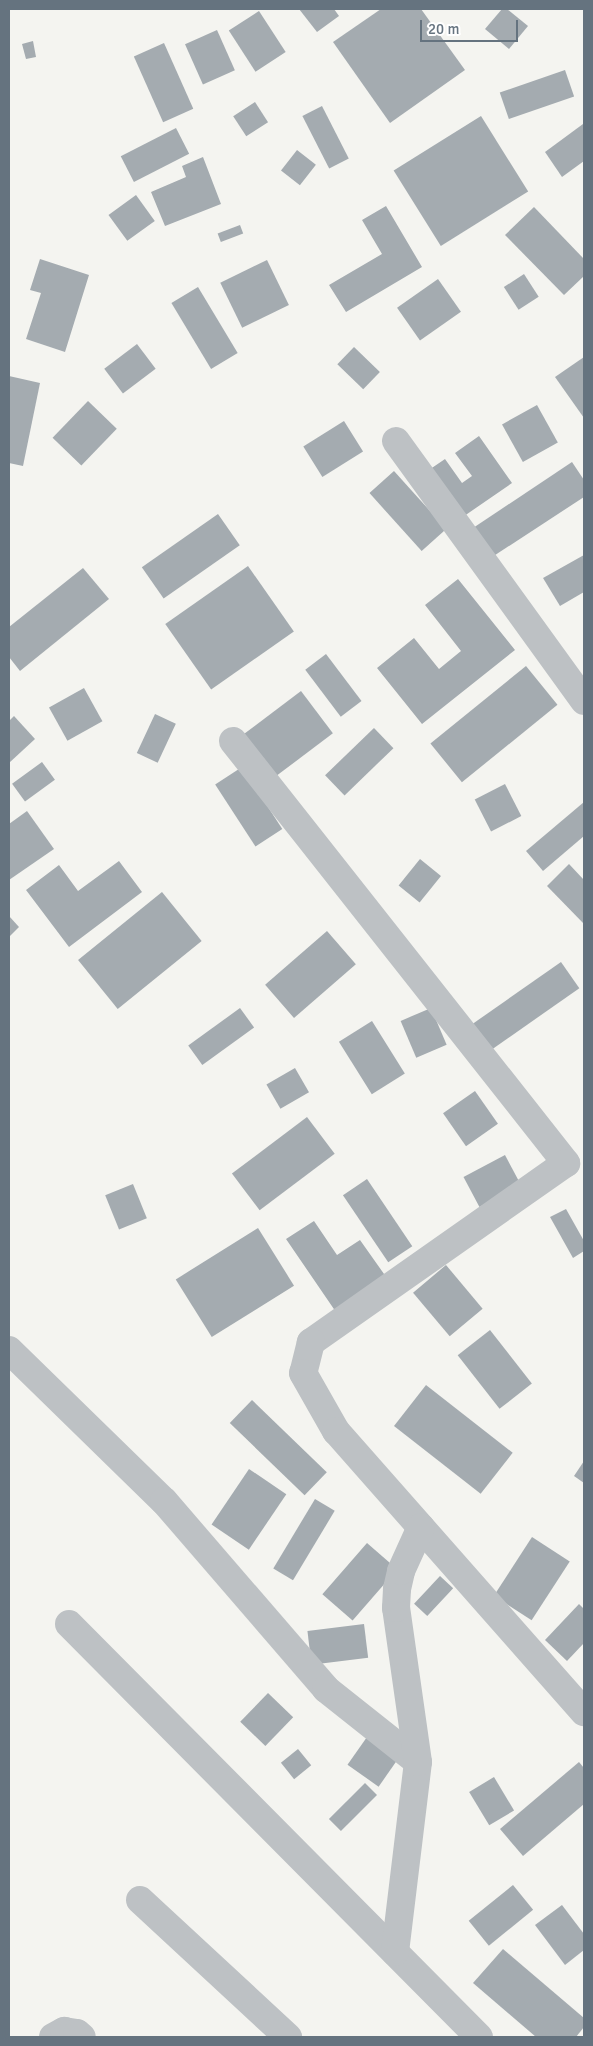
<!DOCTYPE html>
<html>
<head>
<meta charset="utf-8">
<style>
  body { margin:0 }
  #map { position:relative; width:593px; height:2046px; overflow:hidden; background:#f4f4f0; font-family:Signika,sans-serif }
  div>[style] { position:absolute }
  .building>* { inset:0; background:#a4abb0; transform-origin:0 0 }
  .minor>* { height:28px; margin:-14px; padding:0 14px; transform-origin:14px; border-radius:14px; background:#bdc1c4 }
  span { translate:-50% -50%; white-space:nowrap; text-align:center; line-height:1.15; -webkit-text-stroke:5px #fff; paint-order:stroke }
  .frame { position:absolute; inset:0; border:10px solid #65737f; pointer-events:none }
  .scale { position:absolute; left:420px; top:20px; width:98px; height:22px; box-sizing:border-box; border:2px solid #65737f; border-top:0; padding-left:6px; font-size:15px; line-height:18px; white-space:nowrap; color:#65737f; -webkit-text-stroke:4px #fff; paint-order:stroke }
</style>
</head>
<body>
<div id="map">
  <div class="building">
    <div style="clip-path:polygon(299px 9px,334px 9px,339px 16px,317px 32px)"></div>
    <div style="clip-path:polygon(381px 9px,421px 9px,465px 70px,390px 123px,333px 42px)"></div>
    <div style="clip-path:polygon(502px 9px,507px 9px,528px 26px,509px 49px,485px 29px)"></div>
    <div style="left:259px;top:11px;width:49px;height:36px;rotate:57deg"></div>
    <div style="left:217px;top:30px;width:44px;height:35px;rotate:66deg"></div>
    <div style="clip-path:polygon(33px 41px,36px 57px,26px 59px,22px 44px)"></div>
    <div style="left:164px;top:43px;width:72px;height:33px;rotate:66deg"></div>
    <div style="left:565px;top:70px;width:28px;height:69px;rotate:71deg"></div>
    <div style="left:255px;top:102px;width:24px;height:26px;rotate:57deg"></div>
    <div style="left:322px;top:106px;width:59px;height:22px;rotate:63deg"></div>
    <div style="left:481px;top:116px;width:89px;height:103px;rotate:58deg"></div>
    <div style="clip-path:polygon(583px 124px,584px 161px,562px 177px,545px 152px)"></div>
    <div style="left:176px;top:128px;width:29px;height:62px;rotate:63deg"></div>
    <div style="left:297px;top:150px;width:24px;height:26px;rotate:38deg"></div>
    <div style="clip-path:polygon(203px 157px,221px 204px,165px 226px,151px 192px,186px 177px,182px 166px)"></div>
    <div style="left:136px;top:195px;width:32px;height:34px;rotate:54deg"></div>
    <div style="clip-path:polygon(386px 206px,422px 267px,346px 312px,329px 285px,382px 254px,362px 220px)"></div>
    <div style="clip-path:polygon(534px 207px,584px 259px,584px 276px,564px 295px,505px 235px)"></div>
    <div style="left:240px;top:225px;width:9px;height:24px;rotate:69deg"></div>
    <div style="clip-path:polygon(40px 259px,89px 275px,65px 352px,26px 339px,41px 293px,30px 290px)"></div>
    <div style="left:267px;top:260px;width:50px;height:52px;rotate:64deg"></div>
    <div style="left:524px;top:274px;width:27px;height:24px;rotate:57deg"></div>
    <div style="left:438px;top:279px;width:40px;height:50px;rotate:55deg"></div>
    <div style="left:198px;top:287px;width:77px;height:31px;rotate:59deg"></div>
    <div style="left:137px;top:344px;width:31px;height:41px;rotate:53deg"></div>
    <div style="left:354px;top:347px;width:36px;height:24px;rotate:44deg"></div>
    <div style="clip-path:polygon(584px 357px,584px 418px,555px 377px)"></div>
    <div style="clip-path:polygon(9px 376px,40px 383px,23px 466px,9px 463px)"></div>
    <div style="left:88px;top:401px;width:40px;height:51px;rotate:44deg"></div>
    <div style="left:537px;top:405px;width:43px;height:40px;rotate:61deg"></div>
    <div style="left:344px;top:421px;width:36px;height:48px;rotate:58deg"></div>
    <div style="clip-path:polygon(479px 436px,512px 483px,457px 521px,423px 474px,445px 459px,462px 483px,472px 476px,455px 453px)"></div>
    <div style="clip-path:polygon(572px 462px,584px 480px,584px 497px,486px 561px,467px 532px)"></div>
    <div style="left:394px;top:471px;width:78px;height:33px;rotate:48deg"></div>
    <div style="left:218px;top:514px;width:38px;height:93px;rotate:55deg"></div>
    <div style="clip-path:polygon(584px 555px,584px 592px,560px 606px,543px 578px)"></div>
    <div style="left:248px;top:566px;width:80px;height:101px;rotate:55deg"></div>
    <div style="clip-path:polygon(83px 568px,109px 599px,20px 671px,9px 657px,9px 627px)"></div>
    <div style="clip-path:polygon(458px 579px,515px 650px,422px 724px,377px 668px,414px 638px,439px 669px,461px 651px,425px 605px)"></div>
    <div style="left:326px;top:654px;width:59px;height:26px;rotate:53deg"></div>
    <div style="left:526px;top:666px;width:50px;height:123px;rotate:51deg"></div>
    <div style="left:84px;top:688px;width:38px;height:40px;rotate:61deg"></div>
    <div style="left:301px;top:691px;width:53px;height:74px;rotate:53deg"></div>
    <div style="left:155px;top:714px;width:23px;height:43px;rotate:25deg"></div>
    <div style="clip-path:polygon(14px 716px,35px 739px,9px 763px,9px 721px)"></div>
    <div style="left:374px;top:728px;width:28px;height:68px;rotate:46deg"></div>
    <div style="left:42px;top:762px;width:22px;height:37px;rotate:54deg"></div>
    <div style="left:242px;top:767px;width:74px;height:32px;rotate:57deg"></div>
    <div style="left:505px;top:784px;width:36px;height:34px;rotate:63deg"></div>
    <div style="clip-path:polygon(584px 802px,584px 836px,543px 871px,526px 851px)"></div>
    <div style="clip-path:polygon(27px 811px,54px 849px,9px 880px,9px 824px)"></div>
    <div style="left:420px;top:859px;width:27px;height:34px;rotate:39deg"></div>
    <div style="clip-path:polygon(119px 861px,142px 892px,69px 947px,26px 890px,59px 865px,78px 891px)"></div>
    <div style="clip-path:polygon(569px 864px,584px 880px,584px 924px,547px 886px)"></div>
    <div style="left:162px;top:892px;width:63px;height:108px;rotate:51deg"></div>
    <div style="clip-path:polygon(9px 916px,19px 927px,9px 937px)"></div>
    <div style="left:327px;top:931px;width:44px;height:82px;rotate:49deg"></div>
    <div style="left:561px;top:962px;width:32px;height:109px;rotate:55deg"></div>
    <div style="left:240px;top:1008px;width:24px;height:64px;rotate:54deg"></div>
    <div style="left:431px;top:1008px;width:40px;height:33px;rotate:67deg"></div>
    <div style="left:372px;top:1021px;width:62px;height:39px;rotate:58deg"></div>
    <div style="left:295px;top:1068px;width:28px;height:33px;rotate:60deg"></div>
    <div style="left:475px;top:1091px;width:40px;height:39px;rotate:55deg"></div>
    <div style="left:307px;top:1117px;width:46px;height:94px;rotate:53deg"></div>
    <div style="left:505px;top:1155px;width:34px;height:47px;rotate:62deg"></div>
    <div style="left:367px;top:1179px;width:81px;height:29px;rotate:56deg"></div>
    <div style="left:133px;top:1184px;width:37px;height:30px;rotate:68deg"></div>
    <div style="clip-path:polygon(566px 1209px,584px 1241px,584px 1251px,573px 1258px,550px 1217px)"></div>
    <div style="clip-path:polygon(314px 1221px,337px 1255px,360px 1240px,389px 1281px,338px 1315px,286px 1239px)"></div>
    <div style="left:258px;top:1228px;width:68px;height:97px;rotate:58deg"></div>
    <div style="left:446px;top:1265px;width:57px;height:43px;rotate:50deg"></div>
    <div style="left:490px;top:1330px;width:68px;height:41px;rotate:52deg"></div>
    <div style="left:426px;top:1385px;width:110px;height:52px;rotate:38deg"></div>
    <div style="left:252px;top:1400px;width:104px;height:32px;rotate:44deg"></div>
    <div style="clip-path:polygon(584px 1461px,584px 1483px,574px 1476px)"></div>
    <div style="left:249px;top:1469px;width:45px;height:67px;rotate:34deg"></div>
    <div style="left:315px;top:1499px;width:23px;height:81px;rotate:31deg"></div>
    <div style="left:532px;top:1537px;width:45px;height:70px;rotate:33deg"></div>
    <div style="left:367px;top:1543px;width:40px;height:68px;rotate:41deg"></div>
    <div style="left:440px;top:1576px;width:18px;height:38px;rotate:43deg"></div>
    <div style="clip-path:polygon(579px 1604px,584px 1609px,584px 1643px,567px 1661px,545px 1640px)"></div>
    <div style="left:364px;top:1624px;width:34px;height:57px;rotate:83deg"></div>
    <div style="left:268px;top:1693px;width:35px;height:40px;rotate:44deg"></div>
    <div style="left:367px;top:1737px;width:38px;height:34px;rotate:35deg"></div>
    <div style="left:298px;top:1749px;width:21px;height:22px;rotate:51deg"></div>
    <div style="clip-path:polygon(579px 1762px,584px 1768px,584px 1804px,523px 1856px,500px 1829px)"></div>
    <div style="left:494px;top:1777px;width:39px;height:29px;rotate:59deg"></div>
    <div style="left:365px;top:1783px;width:17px;height:51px;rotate:45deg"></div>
    <div style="left:513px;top:1885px;width:32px;height:57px;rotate:51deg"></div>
    <div style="clip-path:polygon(562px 1905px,584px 1934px,584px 1950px,565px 1965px,535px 1925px)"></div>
    <div style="clip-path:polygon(503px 1949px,584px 2018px,584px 2027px,576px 2037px,536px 2037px,473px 1983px)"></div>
  </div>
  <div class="minor">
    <div style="left:396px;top:441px;width:321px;rotate:54.1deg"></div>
    <div style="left:233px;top:741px;width:538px;rotate:51.72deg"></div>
    <div style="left:566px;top:1163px;width:312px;rotate:144.9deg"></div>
    <div style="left:311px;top:1342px;width:32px;rotate:104deg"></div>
    <div style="left:303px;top:1373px;width:67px;rotate:60.4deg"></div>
    <div style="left:336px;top:1431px;width:375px;rotate:48.6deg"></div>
    <div style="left:9px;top:1350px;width:216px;rotate:44.3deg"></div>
    <div style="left:164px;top:1501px;width:248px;rotate:49.2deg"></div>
    <div style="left:326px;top:1689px;width:117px;rotate:38.4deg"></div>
    <div style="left:69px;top:1624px;width:582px;rotate:45.21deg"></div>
    <div style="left:140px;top:1900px;width:202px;rotate:42.8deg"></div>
    <div style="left:395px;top:1952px;width:191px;rotate:-83.1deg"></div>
    <div style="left:418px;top:1762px;width:156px;rotate:-98.1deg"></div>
    <div style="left:396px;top:1608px;width:19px;rotate:-87deg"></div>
    <div style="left:397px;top:1589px;width:18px;rotate:-77deg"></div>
    <div style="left:401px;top:1571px;width:48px;rotate:-65.6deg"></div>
    <div style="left:53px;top:2037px;width:13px;rotate:-29deg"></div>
    <div style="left:64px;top:2031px;width:13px;rotate:9deg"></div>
    <div style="left:77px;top:2033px;width:6px;rotate:39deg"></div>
  </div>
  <div class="frame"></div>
  <div class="scale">20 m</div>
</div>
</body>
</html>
